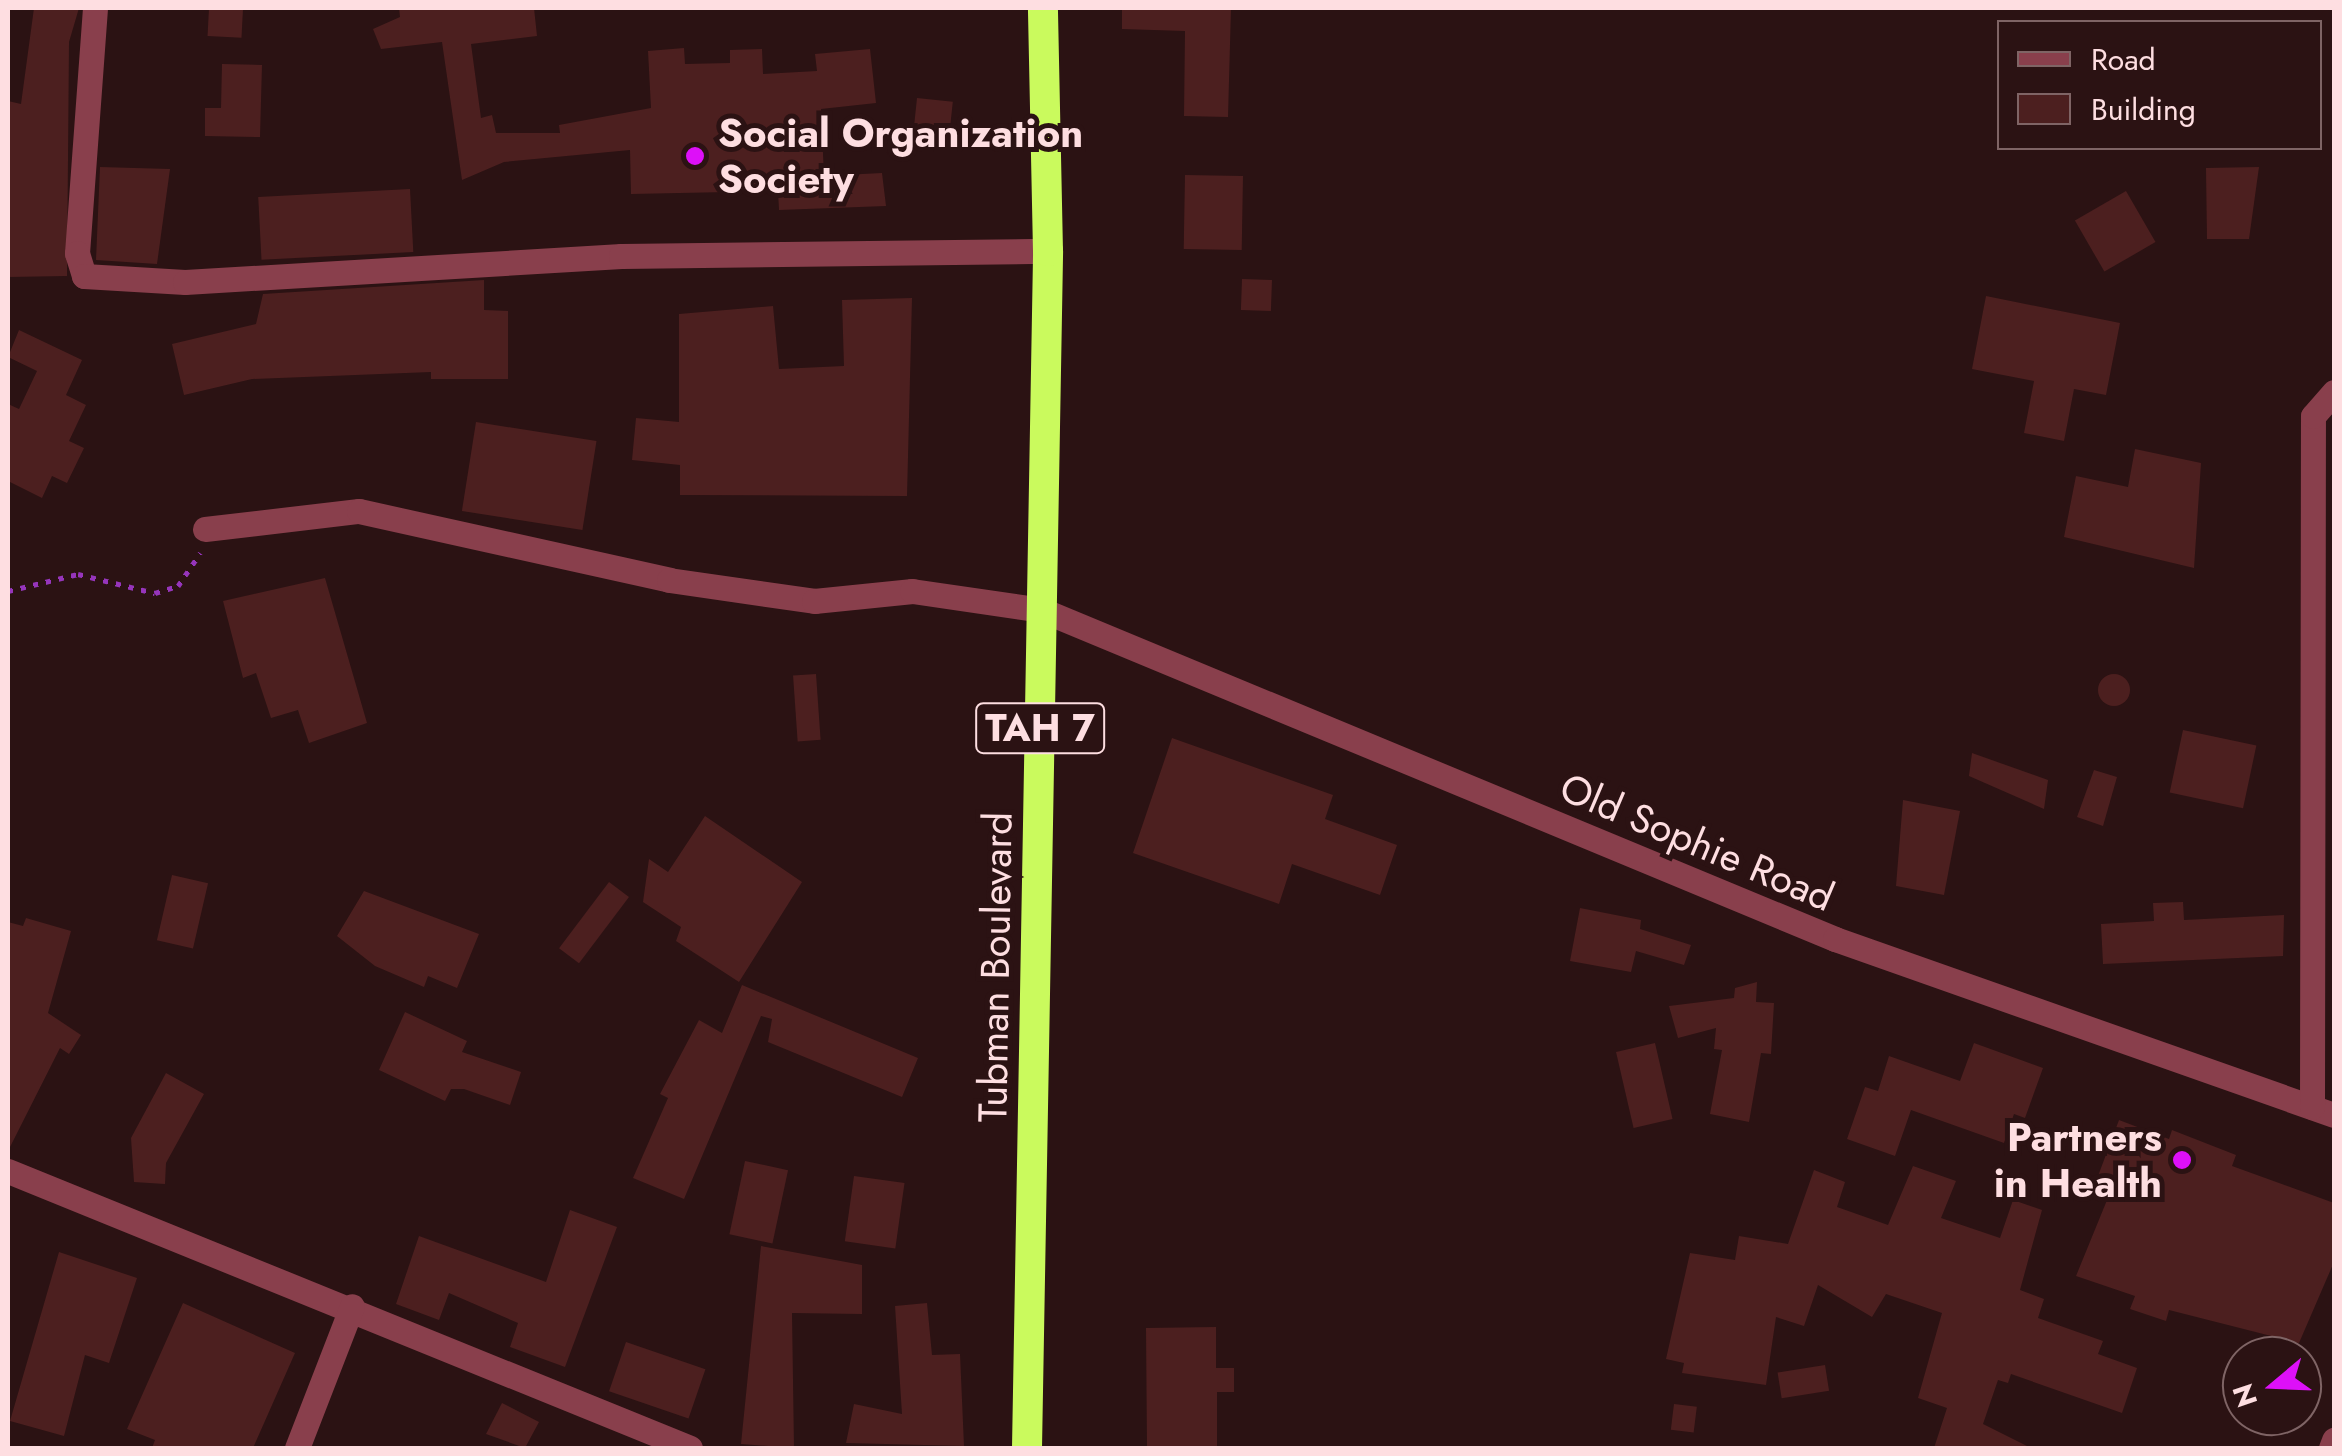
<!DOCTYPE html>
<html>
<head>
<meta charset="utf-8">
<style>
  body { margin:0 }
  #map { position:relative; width:2342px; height:1456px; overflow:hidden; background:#2b1213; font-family:Jost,sans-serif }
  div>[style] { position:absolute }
  .building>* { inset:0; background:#4c1f1f; transform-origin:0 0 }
  .round { border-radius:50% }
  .path>* { height:5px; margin-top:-2.5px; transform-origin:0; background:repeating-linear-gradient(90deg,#9635bb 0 5px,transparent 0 13px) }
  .minor>* { height:25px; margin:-12.5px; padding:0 12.5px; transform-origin:12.5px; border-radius:12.5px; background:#893f4c }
  .highway>* { height:30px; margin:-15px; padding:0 15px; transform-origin:15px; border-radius:15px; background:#cafa5d }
  .dots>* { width:28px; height:28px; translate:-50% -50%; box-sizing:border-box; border:5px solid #2b1213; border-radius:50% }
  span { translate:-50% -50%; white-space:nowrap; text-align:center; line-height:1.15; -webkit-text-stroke:10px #2b1213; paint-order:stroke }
  .shield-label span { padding:2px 8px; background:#2b1213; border:2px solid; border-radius:8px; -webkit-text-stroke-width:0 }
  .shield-label { font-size:38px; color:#fedee1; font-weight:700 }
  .poi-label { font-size:40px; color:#fedee1; font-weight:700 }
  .left { translate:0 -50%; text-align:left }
  .right { translate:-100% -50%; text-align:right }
  .street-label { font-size:40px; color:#fedee1 }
  .frame { position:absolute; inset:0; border:10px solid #fedee1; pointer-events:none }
  .legend { position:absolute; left:1997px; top:20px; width:325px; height:130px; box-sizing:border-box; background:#2b1213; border:2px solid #7f6465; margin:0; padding:12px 18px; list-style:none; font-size:30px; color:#fedee1 }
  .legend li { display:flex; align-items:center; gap:20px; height:50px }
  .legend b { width:50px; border:2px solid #7f6465 }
  .north { position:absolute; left:2222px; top:1336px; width:100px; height:100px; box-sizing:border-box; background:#2b1213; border:2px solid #7f6465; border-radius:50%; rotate:251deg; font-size:28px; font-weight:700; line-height:40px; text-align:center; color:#fedee1 }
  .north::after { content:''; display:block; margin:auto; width:35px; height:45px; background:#dd10f8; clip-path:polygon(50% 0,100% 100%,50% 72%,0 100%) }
</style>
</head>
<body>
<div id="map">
  <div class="building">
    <div style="clip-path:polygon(34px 8px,79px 8px,69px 42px,67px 276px,8px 277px,8px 101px,21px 104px)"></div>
    <div style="left:209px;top:8px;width:34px;height:28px;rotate:3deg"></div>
    <div style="clip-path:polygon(399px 8px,534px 8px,537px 36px,471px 44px,481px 118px,492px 115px,496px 133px,560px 133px,559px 125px,651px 108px,648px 51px,684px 48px,685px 64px,730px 63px,730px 50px,762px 49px,763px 74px,817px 71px,815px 54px,870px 49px,876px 103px,821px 109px,824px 176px,882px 173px,886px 206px,779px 210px,778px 191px,631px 194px,630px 150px,504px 162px,462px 180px,442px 42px,381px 49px,373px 29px,400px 17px)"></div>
    <div style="clip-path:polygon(1122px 8px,1231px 8px,1228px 117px,1184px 116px,1185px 31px,1122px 29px)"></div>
    <div style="clip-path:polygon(222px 64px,262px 65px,260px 137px,205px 136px,205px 108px,221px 108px)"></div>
    <div style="left:917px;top:98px;width:36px;height:36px;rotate:6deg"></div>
    <div style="clip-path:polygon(100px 167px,170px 169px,157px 264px,96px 260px)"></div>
    <div style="clip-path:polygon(2259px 167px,2249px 239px,2207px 239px,2206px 168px)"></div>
    <div style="left:1185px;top:175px;width:58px;height:74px;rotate:1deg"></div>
    <div style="left:410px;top:189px;width:63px;height:152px;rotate:87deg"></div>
    <div style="left:2126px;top:191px;width:59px;height:59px;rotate:60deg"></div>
    <div style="left:1242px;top:279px;width:30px;height:31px;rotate:2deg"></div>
    <div style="clip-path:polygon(484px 280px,484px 310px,508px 311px,508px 379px,431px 379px,431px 372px,252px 379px,184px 395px,172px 344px,256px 324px,263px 294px)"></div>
    <div style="clip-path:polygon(1986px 296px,2120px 323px,2106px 395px,2074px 389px,2064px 441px,2024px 433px,2034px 381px,1972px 369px)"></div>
    <div style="clip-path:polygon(912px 298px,907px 496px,680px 495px,680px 465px,632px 460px,636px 418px,679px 422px,679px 314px,773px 306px,779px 369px,844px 366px,842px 300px)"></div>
    <div style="clip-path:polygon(19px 330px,82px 360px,66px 395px,86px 405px,69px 441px,84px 448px,67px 483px,52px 476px,42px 498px,8px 481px,8px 404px,19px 409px,37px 371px,8px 357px)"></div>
    <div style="left:476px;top:422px;width:122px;height:90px;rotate:9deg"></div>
    <div style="clip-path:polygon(2135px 449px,2201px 463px,2194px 568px,2064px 537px,2076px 476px,2128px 487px)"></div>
    <div style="clip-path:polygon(325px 578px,367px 723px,309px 743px,298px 710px,271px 718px,256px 673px,243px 678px,223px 601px)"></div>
    <div class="round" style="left:2098px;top:674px;width:32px;height:32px"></div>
    <div style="left:816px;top:674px;width:66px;height:23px;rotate:86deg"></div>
    <div style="left:2183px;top:730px;width:75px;height:64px;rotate:12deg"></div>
    <div style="clip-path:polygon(1172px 738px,1333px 795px,1325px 819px,1397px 845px,1380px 895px,1292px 864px,1279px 904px,1133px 853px)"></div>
    <div style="clip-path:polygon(1972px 753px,2048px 780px,2044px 809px,1969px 776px)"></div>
    <div style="clip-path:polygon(2094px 770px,2117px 777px,2103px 826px,2077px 817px)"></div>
    <div style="clip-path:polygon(1903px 800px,1960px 811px,1944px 895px,1896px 886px)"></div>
    <div style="clip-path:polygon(705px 816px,802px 882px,739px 982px,676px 941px,681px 927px,643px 902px,649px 859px,668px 872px)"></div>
    <div style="left:172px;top:875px;width:37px;height:67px;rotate:13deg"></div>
    <div style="left:609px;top:882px;width:25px;height:83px;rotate:37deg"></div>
    <div style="clip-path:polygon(364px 891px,479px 934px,457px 988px,428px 976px,424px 987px,375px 966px,337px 936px)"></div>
    <div style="clip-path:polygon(2183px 902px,2184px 920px,2284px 915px,2283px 956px,2103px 964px,2101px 924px,2154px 921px,2153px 903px)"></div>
    <div style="clip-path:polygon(1580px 908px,1641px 920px,1640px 929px,1691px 945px,1684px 965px,1636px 951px,1631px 972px,1570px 961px)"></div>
    <div style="clip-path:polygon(26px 918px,71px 931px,48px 1013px,81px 1035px,69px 1054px,60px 1048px,8px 1151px,8px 922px,23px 926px)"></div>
    <div style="clip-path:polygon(1757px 982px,1756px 1002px,1774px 1003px,1771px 1054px,1761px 1053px,1749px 1122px,1710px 1114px,1722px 1050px,1714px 1049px,1716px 1028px,1678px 1038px,1669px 1006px,1734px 998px,1735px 988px)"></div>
    <div style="clip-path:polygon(742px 985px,918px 1058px,902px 1097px,768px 1042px,772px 1019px,761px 1016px,684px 1199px,633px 1178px,668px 1098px,660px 1094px,699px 1020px,722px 1033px)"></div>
    <div style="clip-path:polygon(405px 1012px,467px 1041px,462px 1052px,521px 1072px,510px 1105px,464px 1089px,451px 1089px,445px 1101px,379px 1070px)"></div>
    <div style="left:1655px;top:1043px;width:78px;height:40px;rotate:77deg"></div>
    <div style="clip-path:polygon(1974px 1043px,2043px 1068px,2025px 1118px,2014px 1114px,2004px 1143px,1911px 1110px,1895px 1156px,1847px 1139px,1865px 1087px,1878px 1091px,1889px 1056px,1960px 1081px)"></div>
    <div style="clip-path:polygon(166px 1073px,204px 1094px,166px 1163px,165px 1184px,134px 1182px,131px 1138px)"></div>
    <div style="clip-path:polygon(2119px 1120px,2169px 1139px,2172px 1130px,2236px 1155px,2232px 1166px,2334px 1203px,2334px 1262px,2299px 1343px,2169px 1310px,2166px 1321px,2130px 1309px,2135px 1296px,2076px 1276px,2114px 1183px,2098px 1176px)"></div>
    <div style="left:745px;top:1161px;width:44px;height:75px;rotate:12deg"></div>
    <div style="clip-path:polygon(1913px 1166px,1956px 1181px,1941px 1218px,2000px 1238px,2013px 1200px,2042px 1210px,2020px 1290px,2044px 1299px,2038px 1318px,2103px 1341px,2098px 1354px,2137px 1368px,2122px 1413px,2011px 1374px,2008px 1383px,1998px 1380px,1983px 1424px,2031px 1448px,1934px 1448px,1947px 1408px,1918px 1398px,1942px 1313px,1886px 1294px,1872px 1317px,1818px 1285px,1804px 1326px,1776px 1317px,1766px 1385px,1682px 1373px,1684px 1363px,1666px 1359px,1690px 1253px,1735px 1260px,1739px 1236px,1788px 1244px,1814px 1170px,1845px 1182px,1837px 1207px,1888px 1225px)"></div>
    <div style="left:854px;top:1176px;width:51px;height:66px;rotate:8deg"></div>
    <div style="clip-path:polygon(570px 1210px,617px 1227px,565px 1367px,510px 1347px,518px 1323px,449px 1293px,439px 1320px,396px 1304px,419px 1236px,546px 1282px)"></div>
    <div style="clip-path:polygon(761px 1246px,862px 1265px,862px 1314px,792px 1313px,794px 1448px,741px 1444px)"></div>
    <div style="clip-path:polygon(59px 1252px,137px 1278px,109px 1363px,85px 1355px,64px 1436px,10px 1421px)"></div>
    <div style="clip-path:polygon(183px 1303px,295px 1353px,253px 1448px,152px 1448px,155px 1440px,127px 1429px)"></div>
    <div style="clip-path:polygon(927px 1303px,932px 1355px,960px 1354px,964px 1446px,846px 1443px,854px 1404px,902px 1414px,895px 1306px)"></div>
    <div style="clip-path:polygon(1216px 1327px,1216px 1368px,1234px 1368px,1234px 1392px,1217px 1392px,1217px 1448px,1147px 1448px,1146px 1328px)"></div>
    <div style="left:626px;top:1342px;width:84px;height:52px;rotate:19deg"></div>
    <div style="left:1825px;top:1365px;width:26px;height:48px;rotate:81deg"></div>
    <div style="clip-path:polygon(502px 1403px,539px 1422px,525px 1448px,486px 1434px)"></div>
    <div style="left:1674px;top:1404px;width:23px;height:26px;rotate:7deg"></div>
  </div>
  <div class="path">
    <div style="left:8px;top:591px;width:72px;rotate:-13.7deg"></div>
    <div style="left:78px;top:574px;width:79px;rotate:13.9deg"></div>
    <div style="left:155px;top:593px;width:24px;rotate:-17deg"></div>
    <div style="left:178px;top:586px;width:40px;rotate:-56deg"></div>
  </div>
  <div class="minor">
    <div style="left:95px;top:8px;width:246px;rotate:94.2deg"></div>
    <div style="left:77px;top:253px;width:24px;rotate:73deg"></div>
    <div style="left:84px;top:276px;width:101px;rotate:3.4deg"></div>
    <div style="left:185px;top:282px;width:437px;rotate:-3.4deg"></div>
    <div style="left:621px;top:256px;width:427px;rotate:-0.7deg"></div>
    <div style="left:205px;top:529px;width:155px;rotate:-6.7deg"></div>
    <div style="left:359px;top:511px;width:318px;rotate:12.5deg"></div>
    <div style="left:669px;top:580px;width:147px;rotate:8.2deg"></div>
    <div style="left:814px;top:601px;width:99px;rotate:-5.8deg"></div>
    <div style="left:912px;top:591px;width:131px;rotate:8.3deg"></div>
    <div style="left:1042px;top:610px;width:859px;rotate:22.53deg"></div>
    <div style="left:1835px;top:939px;width:529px;rotate:19.43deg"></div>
    <div style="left:2312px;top:1107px;width:691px;rotate:-89.92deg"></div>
    <div style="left:2313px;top:416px;width:32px;rotate:-49deg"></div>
    <div style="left:8px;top:1171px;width:736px;rotate:22.1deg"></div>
    <div style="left:297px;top:1448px;width:152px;rotate:-68.8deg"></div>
    <div style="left:2331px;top:1448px;width:9px;rotate:-69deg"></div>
  </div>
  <div class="highway">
    <div style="left:1027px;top:1448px;width:1197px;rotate:-88.99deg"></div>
    <div style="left:1048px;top:251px;width:243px;rotate:-91.2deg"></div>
  </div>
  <div class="dots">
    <div style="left:695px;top:156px;background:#dd10f8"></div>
    <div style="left:2182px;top:1160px;background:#dd10f8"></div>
  </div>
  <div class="shield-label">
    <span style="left:1040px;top:728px">TAH 7</span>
  </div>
  <div class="poi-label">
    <span class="left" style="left:718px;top:156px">Social Organization<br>Society</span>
    <span class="right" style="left:2162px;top:1160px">Partners<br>in Health</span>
  </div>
  <div class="street-label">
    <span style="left:1697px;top:842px;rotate:23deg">Old Sophie Road</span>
    <span style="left:995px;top:967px;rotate:-89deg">Tubman Boulevard</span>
  </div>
  <div class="frame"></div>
  <ul class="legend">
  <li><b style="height:12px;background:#893f4c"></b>Road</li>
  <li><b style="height:28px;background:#4c1f1f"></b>Building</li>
  </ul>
  <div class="north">N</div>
</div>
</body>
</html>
